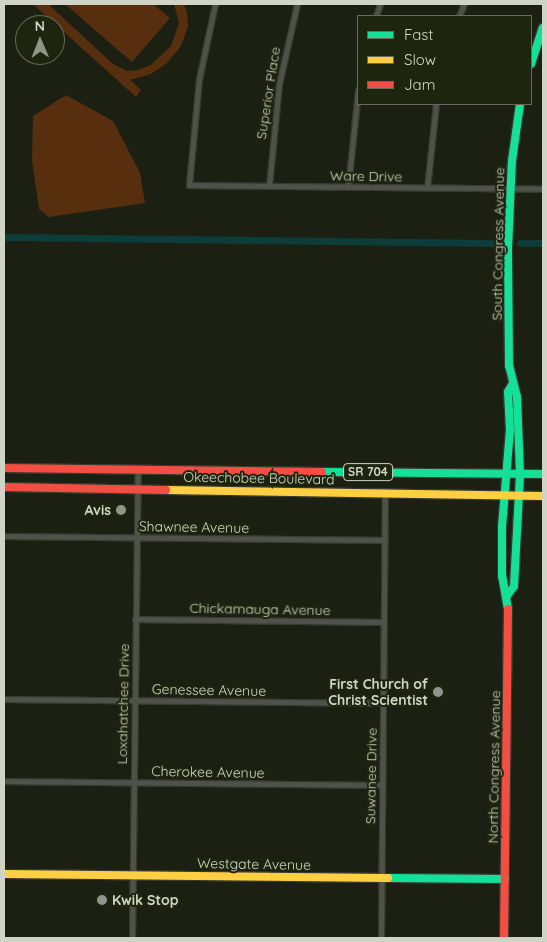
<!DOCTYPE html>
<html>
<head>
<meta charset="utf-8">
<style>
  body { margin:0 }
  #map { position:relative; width:547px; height:942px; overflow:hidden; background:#1c2013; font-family:Quicksand,sans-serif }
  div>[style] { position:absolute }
  .green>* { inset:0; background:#572f0f }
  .canal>* { height:7px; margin:-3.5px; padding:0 3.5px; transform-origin:3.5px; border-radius:3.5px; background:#0d3d3a }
  .roads { filter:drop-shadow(1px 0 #363a30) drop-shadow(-1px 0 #363a30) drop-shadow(0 1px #363a30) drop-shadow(0 -1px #363a30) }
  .street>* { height:5px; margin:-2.5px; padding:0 2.5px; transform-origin:2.5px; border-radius:2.5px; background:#4f5248 }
  .fast>* { height:8px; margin:-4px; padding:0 4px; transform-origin:4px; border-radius:4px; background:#16e098 }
  .slow>* { height:8px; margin:-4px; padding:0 4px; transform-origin:4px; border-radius:4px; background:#ffcf43 }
  .jam>* { height:8px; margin:-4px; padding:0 4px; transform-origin:4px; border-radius:4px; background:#f24e42 }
  .dots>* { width:14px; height:14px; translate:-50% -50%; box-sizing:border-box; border:2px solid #1e250e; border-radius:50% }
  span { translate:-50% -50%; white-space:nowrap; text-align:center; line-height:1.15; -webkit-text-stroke:4px #1e250e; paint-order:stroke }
  .shield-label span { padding:1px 4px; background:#1e250e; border:1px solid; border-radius:4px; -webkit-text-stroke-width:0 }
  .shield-label { font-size:12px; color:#cfd4c6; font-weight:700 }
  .street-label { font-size:14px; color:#cfd4c6 }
  .poi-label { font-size:14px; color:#cfd4c6; font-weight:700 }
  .right { translate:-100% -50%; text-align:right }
  .left { translate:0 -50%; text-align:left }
  .frame { position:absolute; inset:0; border:5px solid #cfd4c6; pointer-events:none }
  .legend { position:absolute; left:357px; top:15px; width:175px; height:90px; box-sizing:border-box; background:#1e250e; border:1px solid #656b58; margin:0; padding:6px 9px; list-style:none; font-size:15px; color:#cfd4c6 }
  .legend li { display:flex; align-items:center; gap:10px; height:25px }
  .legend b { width:25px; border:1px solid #656b58 }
  .north { position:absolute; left:15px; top:15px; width:50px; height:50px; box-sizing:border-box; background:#1e250e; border:1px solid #656b58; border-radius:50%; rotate:359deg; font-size:14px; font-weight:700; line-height:20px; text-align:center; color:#cfd4c6 }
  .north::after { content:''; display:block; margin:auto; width:18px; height:22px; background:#909587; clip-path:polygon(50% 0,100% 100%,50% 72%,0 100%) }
</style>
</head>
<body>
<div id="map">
  <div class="green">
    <div style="clip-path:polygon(33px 4px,48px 4px,113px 64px,127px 71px,138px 70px,151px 65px,171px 46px,179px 23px,174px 4px,184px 4px,187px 13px,188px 26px,181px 46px,167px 63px,151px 74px,130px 80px,141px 90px,136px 97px)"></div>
    <div style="clip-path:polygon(65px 4px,153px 4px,170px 18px,132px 62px)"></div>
    <div style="clip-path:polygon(66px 95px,113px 121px,140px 173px,145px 203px,49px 217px,39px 209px,32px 160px,33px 116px)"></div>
  </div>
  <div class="canal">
    <div style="left:4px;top:237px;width:491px;rotate:0.7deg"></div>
    <div style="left:520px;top:243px;width:23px"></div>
  </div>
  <div class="roads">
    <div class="street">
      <div style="left:215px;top:4px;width:77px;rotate:102deg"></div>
      <div style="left:199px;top:79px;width:106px;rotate:95.4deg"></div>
      <div style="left:189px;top:185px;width:354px;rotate:0.6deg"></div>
      <div style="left:376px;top:16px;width:13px;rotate:-72deg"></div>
      <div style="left:459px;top:16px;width:13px;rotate:-67deg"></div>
      <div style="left:269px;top:186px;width:102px;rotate:-84.4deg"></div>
      <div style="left:279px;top:84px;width:82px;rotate:-77.3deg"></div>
      <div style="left:348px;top:187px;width:98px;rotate:-84.1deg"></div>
      <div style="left:427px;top:188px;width:84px;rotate:-83.9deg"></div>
      <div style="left:4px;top:536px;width:381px;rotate:0.6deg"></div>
      <div style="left:135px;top:619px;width:249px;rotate:0.7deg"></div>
      <div style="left:4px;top:699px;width:379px;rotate:0.6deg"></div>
      <div style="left:4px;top:781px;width:378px;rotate:0.6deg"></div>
      <div style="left:132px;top:938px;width:469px;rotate:-89.3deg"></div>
      <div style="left:381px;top:938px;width:444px;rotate:-89.5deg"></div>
    </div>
    <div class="fast">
      <div style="left:531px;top:64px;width:38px;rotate:-72deg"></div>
      <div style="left:322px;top:472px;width:221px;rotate:0.5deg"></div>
      <div style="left:507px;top:596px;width:12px;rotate:-55deg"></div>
      <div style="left:514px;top:586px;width:112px;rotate:-86.9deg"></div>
      <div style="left:520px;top:474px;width:77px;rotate:-92.2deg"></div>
      <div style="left:517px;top:397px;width:32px;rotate:-104deg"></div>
      <div style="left:509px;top:366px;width:118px;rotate:-90.5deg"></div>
      <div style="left:508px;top:248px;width:87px;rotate:-87.4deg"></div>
      <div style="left:512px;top:161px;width:58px;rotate:-82deg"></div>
      <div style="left:508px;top:609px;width:34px;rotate:-100deg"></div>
      <div style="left:502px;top:576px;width:49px;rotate:-90deg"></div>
      <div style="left:502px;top:527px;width:97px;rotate:-85.3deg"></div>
      <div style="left:510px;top:430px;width:38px;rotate:-93deg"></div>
      <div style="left:508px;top:392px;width:8px;rotate:-60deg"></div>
      <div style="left:388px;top:878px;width:117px;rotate:0.5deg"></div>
    </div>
    <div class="slow">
      <div style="left:166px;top:490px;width:377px;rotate:0.9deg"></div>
      <div style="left:4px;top:874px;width:384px;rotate:0.6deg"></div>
    </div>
    <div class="jam">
      <div style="left:4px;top:468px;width:318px;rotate:0.7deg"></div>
      <div style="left:4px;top:487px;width:162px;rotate:1.1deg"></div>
      <div style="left:504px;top:938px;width:329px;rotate:-89.3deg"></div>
    </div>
  </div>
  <div class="dots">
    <div style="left:121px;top:510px;background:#909587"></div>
    <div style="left:438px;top:692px;background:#909587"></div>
    <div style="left:102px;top:900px;background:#909587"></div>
  </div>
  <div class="shield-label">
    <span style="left:368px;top:472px">SR 704</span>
  </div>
  <div class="street-label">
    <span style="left:268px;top:93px;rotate:-81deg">Superior Place</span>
    <span style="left:366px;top:176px;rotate:1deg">Ware Drive</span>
    <span style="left:498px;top:244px;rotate:-89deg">South Congress Avenue</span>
    <span style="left:259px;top:478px;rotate:1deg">Okeechobee Boulevard</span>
    <span style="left:194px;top:527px;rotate:1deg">Shawnee Avenue</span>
    <span style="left:260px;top:609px;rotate:1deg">Chickamauga Avenue</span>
    <span style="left:209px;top:690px;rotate:1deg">Genessee Avenue</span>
    <span style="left:123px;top:704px;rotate:-89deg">Loxahatchee Drive</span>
    <span style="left:494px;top:767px;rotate:-89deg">North Congress Avenue</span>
    <span style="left:208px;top:772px;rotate:1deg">Cherokee Avenue</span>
    <span style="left:371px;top:776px;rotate:-89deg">Suwanee Drive</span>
    <span style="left:254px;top:864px;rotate:1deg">Westgate Avenue</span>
  </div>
  <div class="poi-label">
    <span class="right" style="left:111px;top:510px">Avis</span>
    <span class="right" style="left:428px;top:692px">First Church of<br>Christ Scientist</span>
    <span class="left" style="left:112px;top:900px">Kwik Stop</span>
  </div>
  <div class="frame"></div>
  <ul class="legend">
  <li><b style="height:6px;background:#16e098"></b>Fast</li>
  <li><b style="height:6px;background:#ffcf43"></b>Slow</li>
  <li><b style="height:6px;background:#f24e42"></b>Jam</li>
  </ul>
  <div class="north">N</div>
</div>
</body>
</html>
